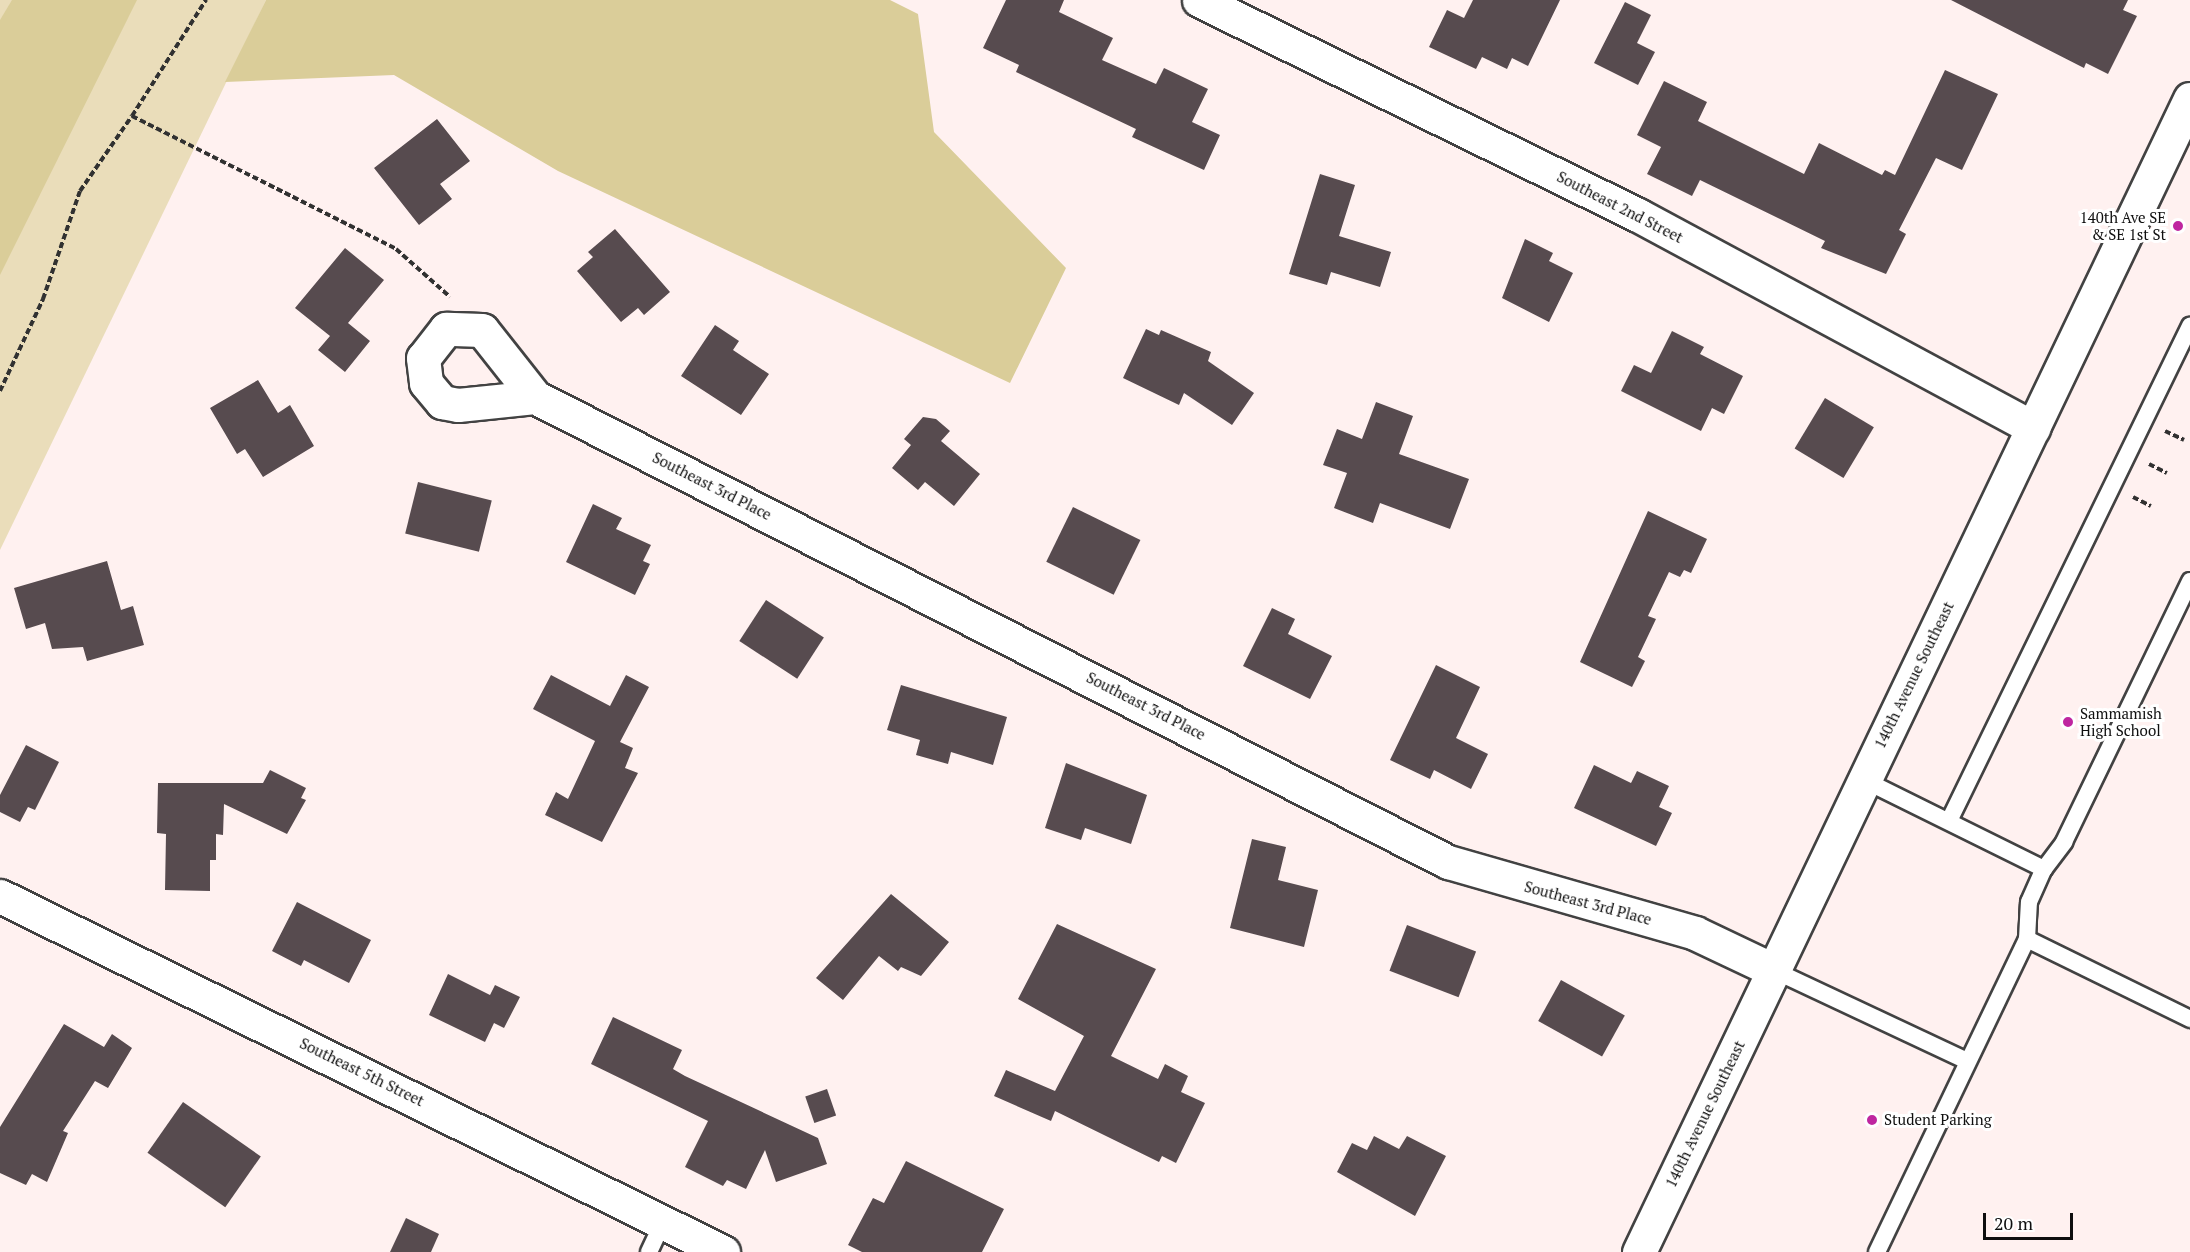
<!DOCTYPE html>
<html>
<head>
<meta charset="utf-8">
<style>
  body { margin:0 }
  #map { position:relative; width:2190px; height:1252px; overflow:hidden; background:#fff1f0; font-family:"PT Serif",serif }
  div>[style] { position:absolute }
  .green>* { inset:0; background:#eaddba }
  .forest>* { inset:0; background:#dacd99 }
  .building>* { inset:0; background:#574b4f; transform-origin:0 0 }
  .path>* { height:4px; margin-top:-2px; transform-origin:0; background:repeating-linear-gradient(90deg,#313131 0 6px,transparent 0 9px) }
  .roads { filter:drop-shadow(2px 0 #424242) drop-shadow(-2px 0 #424242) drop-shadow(0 2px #424242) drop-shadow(0 -2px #424242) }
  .service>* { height:16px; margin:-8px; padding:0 8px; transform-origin:8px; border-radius:8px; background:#fff }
  .minor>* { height:33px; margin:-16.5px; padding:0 16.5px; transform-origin:16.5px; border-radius:16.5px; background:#fff }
  .tertiary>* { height:33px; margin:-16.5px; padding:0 16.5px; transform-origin:16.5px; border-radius:16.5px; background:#fff }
  .dots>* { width:16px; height:16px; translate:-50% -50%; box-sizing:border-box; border:3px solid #fff; border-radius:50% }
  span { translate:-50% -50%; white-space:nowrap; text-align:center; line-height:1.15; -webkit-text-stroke:6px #fff; paint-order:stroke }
  .street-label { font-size:15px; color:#0f0f0f }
  .poi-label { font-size:15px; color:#0f0f0f }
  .right { translate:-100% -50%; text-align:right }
  .left { translate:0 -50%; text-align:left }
  .scale { position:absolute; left:1983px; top:1213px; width:90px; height:27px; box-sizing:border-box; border:3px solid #0f0f0f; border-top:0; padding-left:8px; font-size:18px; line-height:21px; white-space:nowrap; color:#0f0f0f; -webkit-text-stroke:4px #fff; paint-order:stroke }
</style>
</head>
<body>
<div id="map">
  <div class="green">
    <div style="clip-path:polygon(0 0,266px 0,0 550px)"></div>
  </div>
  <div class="forest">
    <div style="clip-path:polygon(12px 0,137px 0,0 275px,0 20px)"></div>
    <div style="clip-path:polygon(266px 0,890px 0,918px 14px,934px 132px,1066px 268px,1010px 383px,558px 171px,394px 75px,225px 82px)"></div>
  </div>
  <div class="building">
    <div style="clip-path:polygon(1006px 0,1064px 0,1059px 12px,1113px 38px,1102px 60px,1156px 84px,1164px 68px,1208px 89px,1192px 122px,1220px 135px,1204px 170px,1132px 137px,1136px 129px,1016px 72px,1019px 65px,983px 48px)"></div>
    <div style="clip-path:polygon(1473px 0,1560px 0,1528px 66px,1512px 58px,1507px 69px,1482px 57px,1476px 69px,1429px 47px,1447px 10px,1464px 18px)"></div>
    <div style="clip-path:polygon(1951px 0,2128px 0,2123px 10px,2137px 16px,2108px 74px,2086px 63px,2084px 68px)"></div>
    <div style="clip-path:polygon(1625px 2px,1651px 15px,1637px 43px,1655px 52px,1638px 85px,1594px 63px)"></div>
    <div style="clip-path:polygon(1945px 70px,1998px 94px,1962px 170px,1936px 158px,1899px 230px,1906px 234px,1886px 274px,1821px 248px,1825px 241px,1700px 180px,1692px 196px,1647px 174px,1661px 147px,1637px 135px,1664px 81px,1707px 102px,1698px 121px,1804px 174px,1819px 143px,1882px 175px,1885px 170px,1895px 175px)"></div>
    <div style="clip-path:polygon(437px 119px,470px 161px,440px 184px,452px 199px,419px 225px,374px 168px)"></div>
    <div style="clip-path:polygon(1320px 174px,1355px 185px,1339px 236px,1391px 252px,1380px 287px,1331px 272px,1327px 285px,1289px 274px)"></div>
    <div style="clip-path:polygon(615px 229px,670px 292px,644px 315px,638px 308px,621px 322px,577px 271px,593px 257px,588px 252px)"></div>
    <div style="clip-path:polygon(1525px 239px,1553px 253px,1549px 261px,1573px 273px,1549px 322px,1502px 298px)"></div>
    <div style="clip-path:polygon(345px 248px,384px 280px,348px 323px,370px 341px,345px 372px,318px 350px,330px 336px,295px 308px)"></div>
    <div style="clip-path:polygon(715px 325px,739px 341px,733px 350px,769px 374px,741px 415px,681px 376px)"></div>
    <div style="clip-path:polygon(1146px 329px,1159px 335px,1161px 330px,1211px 352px,1208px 361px,1254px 393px,1232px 425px,1184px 393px,1179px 405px,1123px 378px)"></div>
    <div style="clip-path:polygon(1672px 331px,1704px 347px,1700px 354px,1743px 376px,1724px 414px,1712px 408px,1701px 431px,1621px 391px,1634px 365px,1651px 373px)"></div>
    <div style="clip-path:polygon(258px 380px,278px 413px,290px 405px,314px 446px,263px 477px,245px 449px,237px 454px,210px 408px)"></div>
    <div style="left:1825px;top:398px;width:57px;height:59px;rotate:31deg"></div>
    <div style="clip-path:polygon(1376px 402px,1413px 416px,1399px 454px,1469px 479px,1450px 529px,1380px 503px,1373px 523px,1334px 508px,1347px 473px,1323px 465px,1337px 429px,1362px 439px)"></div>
    <div style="clip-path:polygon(923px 417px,936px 419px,950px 431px,941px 441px,980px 474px,954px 506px,925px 482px,918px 490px,892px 468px,911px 445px,904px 439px)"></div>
    <div style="left:418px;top:482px;width:76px;height:53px;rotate:14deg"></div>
    <div style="clip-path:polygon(593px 504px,622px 518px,616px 529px,651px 545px,643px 561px,650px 564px,635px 595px,566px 562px)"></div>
    <div style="left:1073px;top:507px;width:75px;height:61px;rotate:26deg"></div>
    <div style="clip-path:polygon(1648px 511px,1707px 539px,1691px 573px,1684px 570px,1680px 577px,1669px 572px,1648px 616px,1656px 619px,1638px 657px,1645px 661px,1632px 687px,1580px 662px)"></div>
    <div style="clip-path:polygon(107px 561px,121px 610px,133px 606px,144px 645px,87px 661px,83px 647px,52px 649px,45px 623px,26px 629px,14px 588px)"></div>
    <div style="left:766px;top:600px;width:69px;height:49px;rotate:33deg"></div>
    <div style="clip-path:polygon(1272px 608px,1295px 619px,1288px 634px,1332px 656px,1310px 699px,1243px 666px)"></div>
    <div style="clip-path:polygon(1436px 665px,1480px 687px,1456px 738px,1488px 754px,1471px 789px,1434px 770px,1430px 779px,1390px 760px)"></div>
    <div style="clip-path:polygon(551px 675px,610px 706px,626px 675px,649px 687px,620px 742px,633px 748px,625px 768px,638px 773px,602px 842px,545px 815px,556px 792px,568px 799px,595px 741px,533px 709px)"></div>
    <div style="clip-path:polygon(901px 685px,1007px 717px,993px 765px,951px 752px,948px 764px,916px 755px,920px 740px,887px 730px)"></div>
    <div style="clip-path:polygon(26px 745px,59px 762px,35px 810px,28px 807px,20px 822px,0 812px,0 795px)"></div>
    <div style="clip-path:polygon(1066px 763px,1147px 795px,1131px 844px,1085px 828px,1081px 840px,1045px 828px)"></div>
    <div style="clip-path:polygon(1594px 765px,1631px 783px,1637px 771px,1669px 786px,1659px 807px,1672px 813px,1656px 846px,1574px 808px)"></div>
    <div style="clip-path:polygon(270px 770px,306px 788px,301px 798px,306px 800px,287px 834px,224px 804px,223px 835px,216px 834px,216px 860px,210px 860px,210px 891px,165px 890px,166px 834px,157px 833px,158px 783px,263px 783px)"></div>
    <div style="clip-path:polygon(1252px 839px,1286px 847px,1278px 880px,1318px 890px,1304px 947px,1230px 928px)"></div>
    <div style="clip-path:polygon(891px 894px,949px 942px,921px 976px,901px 967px,898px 971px,879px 956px,843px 1000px,816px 978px)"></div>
    <div style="clip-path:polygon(297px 902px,371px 940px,349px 983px,304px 960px,301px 966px,272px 951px)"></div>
    <div style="clip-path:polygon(1057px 924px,1156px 969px,1111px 1056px,1158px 1079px,1165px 1064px,1188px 1076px,1181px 1092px,1205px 1103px,1176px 1163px,1162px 1156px,1159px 1162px,1055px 1111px,1051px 1121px,994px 1096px,1006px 1070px,1055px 1091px,1084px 1036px,1018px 999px)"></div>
    <div style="left:1407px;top:925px;width:74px;height:49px;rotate:21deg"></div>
    <div style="clip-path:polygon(448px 974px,490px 995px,495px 985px,520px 997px,504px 1028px,494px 1023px,485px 1042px,429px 1015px)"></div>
    <div style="left:1561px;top:980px;width:73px;height:47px;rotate:29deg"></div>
    <div style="clip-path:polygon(613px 1017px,682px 1050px,673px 1069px,685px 1076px,818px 1138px,827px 1164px,776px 1182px,765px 1150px,746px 1189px,727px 1180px,723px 1186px,685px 1167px,708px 1121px,591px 1064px)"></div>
    <div style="clip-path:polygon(64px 1024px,104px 1047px,112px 1034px,132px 1048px,108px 1088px,95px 1081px,63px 1131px,68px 1133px,47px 1182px,32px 1174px,26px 1185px,0 1173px,0 1127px)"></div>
    <div style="left:827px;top:1089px;width:28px;height:23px;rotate:71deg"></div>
    <div style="left:183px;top:1102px;width:95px;height:62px;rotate:35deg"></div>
    <div style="clip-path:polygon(1374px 1136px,1399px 1149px,1407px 1136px,1446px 1156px,1415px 1216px,1337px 1172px,1352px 1143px,1367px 1150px)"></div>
    <div style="clip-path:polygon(906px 1161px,1004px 1209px,982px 1252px,862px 1252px,848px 1245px,873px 1198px,884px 1203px)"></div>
    <div style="clip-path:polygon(406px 1218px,439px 1234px,431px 1252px,390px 1252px)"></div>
  </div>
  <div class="path">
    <div style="left:132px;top:116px;width:138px;rotate:-57.5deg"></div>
    <div style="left:0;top:391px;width:102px;rotate:-64.9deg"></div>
    <div style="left:43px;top:299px;width:114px;rotate:-71.1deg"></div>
    <div style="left:80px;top:191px;width:91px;rotate:-55.3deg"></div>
    <div style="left:132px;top:116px;width:296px;rotate:26.7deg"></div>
    <div style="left:396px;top:249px;width:72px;rotate:41.6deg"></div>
    <div style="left:2165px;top:431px;width:21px;rotate:25deg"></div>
    <div style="left:2149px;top:464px;width:20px;rotate:27deg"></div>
    <div style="left:2133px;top:497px;width:20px;rotate:27deg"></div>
  </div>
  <div class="roads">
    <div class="service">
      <div style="left:1864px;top:780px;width:201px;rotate:26.3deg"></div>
      <div style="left:2044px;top:869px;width:34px;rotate:-53deg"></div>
      <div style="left:2064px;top:842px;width:290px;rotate:-64.2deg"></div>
      <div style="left:1949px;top:821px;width:551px;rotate:-64.04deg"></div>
      <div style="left:2027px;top:939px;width:37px;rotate:-87deg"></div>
      <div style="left:2029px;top:902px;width:36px;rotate:-66deg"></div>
      <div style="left:1773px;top:970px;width:214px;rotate:25.1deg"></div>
      <div style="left:649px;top:1252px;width:33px;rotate:-65deg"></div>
      <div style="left:1877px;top:1252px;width:347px;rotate:-64.4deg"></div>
      <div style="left:2027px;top:939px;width:182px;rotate:26.1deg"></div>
    </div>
    <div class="minor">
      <div style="left:1199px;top:0;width:489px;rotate:26.1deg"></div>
      <div style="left:1638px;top:215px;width:449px;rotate:28.3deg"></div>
      <div style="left:535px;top:397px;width:85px;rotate:-128.3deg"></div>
      <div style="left:482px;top:330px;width:36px;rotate:-178deg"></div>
      <div style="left:446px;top:329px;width:37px;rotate:128deg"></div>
      <div style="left:423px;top:358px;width:25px;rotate:83deg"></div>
      <div style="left:426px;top:383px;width:25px;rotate:50deg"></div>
      <div style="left:442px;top:402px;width:16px;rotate:11deg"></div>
      <div style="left:458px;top:405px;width:77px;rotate:-5.9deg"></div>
      <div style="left:535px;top:397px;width:1025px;rotate:26.99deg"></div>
      <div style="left:1448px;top:862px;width:257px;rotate:16deg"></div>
      <div style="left:1695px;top:933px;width:86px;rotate:25.4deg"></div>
      <div style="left:0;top:896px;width:806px;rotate:26.22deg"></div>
    </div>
    <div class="tertiary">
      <div style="left:1639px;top:1252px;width:1278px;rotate:-64.46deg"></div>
    </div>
  </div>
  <div class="dots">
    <div style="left:2178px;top:226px;background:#bf26a0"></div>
    <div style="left:2068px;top:722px;background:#bf26a0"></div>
    <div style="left:1872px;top:1120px;background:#bf26a0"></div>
  </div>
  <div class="street-label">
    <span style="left:1620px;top:207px;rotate:27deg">Southeast 2nd Street</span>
    <span style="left:712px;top:486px;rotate:27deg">Southeast 3rd Place</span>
    <span style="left:1914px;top:675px;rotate:-64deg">140th Avenue Southeast</span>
    <span style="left:1146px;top:706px;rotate:27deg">Southeast 3rd Place</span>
    <span style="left:1588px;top:903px;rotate:15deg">Southeast 3rd Place</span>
    <span style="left:362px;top:1072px;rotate:26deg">Southeast 5th Street</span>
    <span style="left:1705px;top:1114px;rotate:-64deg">140th Avenue Southeast</span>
  </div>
  <div class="poi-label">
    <span class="right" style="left:2166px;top:226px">140th Ave SE<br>&amp; SE 1st St</span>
    <span class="left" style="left:2080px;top:722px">Sammamish<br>High School</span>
    <span class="left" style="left:1884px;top:1120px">Student Parking</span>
  </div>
  <div class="scale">20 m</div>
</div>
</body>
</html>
